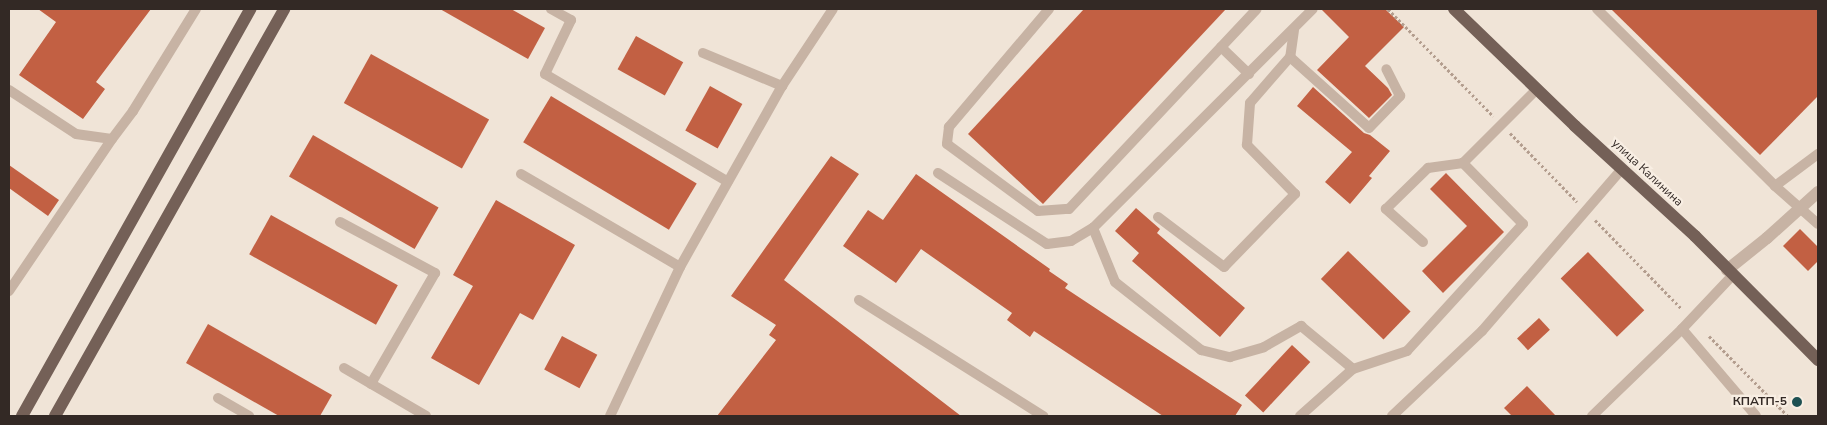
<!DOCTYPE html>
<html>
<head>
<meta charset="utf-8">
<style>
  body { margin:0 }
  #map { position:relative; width:1827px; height:425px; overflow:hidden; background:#f0e4d7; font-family:"Nunito Sans",sans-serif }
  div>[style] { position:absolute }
  .building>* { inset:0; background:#c26043; transform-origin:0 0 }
  .path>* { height:3px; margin-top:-1.5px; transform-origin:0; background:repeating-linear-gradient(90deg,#b39d8e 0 2.5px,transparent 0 5px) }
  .lane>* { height:10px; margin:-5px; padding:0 5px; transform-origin:5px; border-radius:5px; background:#c7b3a4 }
  .street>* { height:12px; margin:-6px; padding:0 6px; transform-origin:6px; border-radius:6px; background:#c7b3a4 }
  .primary>* { height:12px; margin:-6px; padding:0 6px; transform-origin:6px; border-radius:6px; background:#746057 }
  .dots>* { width:14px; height:14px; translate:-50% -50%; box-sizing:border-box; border:2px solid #f8eee3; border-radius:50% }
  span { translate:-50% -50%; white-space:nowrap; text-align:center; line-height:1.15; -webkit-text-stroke:4.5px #f8eee3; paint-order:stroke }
  .street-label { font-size:12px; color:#332925 }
  .poi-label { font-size:12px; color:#332925; font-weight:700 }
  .right { translate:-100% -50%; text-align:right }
  .frame { position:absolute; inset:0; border:10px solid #332925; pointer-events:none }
</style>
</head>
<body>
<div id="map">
  <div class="building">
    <div style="clip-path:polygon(38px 9px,151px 9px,96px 82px,105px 89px,83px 119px,19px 75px,56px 22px)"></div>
    <div style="clip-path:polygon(440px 9px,511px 9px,545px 28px,528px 59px)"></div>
    <div style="clip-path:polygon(1084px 9px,1226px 9px,1043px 204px,968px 134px)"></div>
    <div style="clip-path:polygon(1321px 9px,1385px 9px,1404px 27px,1365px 66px,1388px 88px,1392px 95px,1369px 118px,1317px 70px,1349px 37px)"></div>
    <div style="clip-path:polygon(1611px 9px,1818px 9px,1818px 96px,1760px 155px)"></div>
    <div style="left:636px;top:36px;width:54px;height:38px;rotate:29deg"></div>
    <div style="left:371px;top:54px;width:135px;height:56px;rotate:29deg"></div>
    <div style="left:710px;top:86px;width:37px;height:51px;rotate:29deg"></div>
    <div style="clip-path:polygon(1313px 87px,1364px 133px,1370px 135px,1390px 151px,1369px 176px,1372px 178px,1350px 204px,1325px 182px,1352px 152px,1297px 106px)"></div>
    <div style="left:551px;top:96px;width:170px;height:54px;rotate:31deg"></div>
    <div style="left:313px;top:135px;width:145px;height:48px;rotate:30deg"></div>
    <div style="clip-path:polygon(831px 156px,859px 174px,784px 280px,961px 416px,717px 416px,776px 340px,769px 335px,776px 325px,731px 296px)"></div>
    <div style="clip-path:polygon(9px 165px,59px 200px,48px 216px,9px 188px)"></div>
    <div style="clip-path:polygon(1446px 173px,1504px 232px,1443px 293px,1422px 271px,1467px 226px,1430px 189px)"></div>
    <div style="clip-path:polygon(916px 174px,1050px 269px,1049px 271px,1068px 284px,1065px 288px,1242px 405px,1235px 416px,1163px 416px,1034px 331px,1030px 337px,1007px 320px,1012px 313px,921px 249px,896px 283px,843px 246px,868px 210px,883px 220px)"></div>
    <div style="clip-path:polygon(496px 200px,575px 245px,533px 320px,520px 313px,479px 385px,431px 358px,473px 286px,453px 275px)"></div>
    <div style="clip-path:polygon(1136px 208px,1160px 229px,1157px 233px,1245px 308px,1220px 337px,1132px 261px,1139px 253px,1115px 231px)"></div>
    <div style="left:271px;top:215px;width:145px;height:45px;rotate:29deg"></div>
    <div style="clip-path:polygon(1800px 229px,1818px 247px,1818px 261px,1808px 271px,1783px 246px)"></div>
    <div style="left:1348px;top:251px;width:87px;height:39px;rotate:44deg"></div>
    <div style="left:1588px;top:252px;width:81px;height:38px;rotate:46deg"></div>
    <div style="left:1539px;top:318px;width:16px;height:30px;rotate:47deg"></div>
    <div style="clip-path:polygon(208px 324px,332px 395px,320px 416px,279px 416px,186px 363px)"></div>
    <div style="left:562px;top:336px;width:40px;height:38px;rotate:28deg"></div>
    <div style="left:1292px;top:345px;width:25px;height:69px;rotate:43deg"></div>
    <div style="clip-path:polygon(1527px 386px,1556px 416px,1512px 416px,1504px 408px)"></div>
  </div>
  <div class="path">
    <div style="left:1388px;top:9px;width:150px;rotate:45.5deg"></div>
    <div style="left:1510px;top:133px;width:96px;rotate:45.8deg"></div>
    <div style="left:1595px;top:220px;width:124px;rotate:45.7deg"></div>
    <div style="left:1709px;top:336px;width:112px;rotate:45.4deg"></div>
  </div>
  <div class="lane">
    <div style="left:551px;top:9px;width:23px;rotate:29deg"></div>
    <div style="left:571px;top:20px;width:60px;rotate:115.7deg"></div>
    <div style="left:545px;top:74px;width:212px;rotate:30.5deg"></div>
    <div style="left:1049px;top:9px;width:155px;rotate:130.3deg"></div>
    <div style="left:949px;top:127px;width:17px;rotate:97deg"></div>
    <div style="left:947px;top:144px;width:113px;rotate:36.4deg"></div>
    <div style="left:1038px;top:211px;width:31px;rotate:-4deg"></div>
    <div style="left:1069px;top:209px;width:274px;rotate:-46.8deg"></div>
    <div style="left:1597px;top:9px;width:251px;rotate:44.8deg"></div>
    <div style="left:1775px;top:186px;width:57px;rotate:41.5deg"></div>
    <div style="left:1294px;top:30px;width:27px;rotate:98deg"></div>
    <div style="left:1290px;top:57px;width:106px;rotate:41.9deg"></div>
    <div style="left:1369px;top:128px;width:45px;rotate:-45.9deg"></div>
    <div style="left:1400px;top:96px;width:30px;rotate:-117deg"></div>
    <div style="left:1221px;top:47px;width:39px;rotate:44deg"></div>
    <div style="left:703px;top:53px;width:86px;rotate:22.7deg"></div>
    <div style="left:9px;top:90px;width:80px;rotate:33.3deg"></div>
    <div style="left:76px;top:134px;width:36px;rotate:8deg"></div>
    <div style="left:112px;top:139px;width:35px;rotate:-53deg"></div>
    <div style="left:133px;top:111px;width:120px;rotate:-58.3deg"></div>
    <div style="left:938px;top:173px;width:130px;rotate:33.1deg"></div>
    <div style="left:1047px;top:244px;width:24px;rotate:-7deg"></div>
    <div style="left:1071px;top:241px;width:26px;rotate:-31deg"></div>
    <div style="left:1093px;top:228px;width:310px;rotate:-44.9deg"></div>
    <div style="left:521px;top:174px;width:184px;rotate:30.3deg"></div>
    <div style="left:1775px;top:186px;width:54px;rotate:-36.7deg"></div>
    <div style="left:1158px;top:217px;width:83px;rotate:37.1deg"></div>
    <div style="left:1224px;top:267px;width:102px;rotate:-45.8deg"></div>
    <div style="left:1295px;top:194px;width:69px;rotate:-134.4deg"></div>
    <div style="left:1247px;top:145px;width:42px;rotate:-85.9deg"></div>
    <div style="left:1250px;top:103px;width:61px;rotate:-49deg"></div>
    <div style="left:340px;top:222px;width:108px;rotate:28.2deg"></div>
    <div style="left:435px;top:273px;width:128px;rotate:120deg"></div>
    <div style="left:1093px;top:228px;width:58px;rotate:67.8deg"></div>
    <div style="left:1115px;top:282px;width:110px;rotate:38.3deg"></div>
    <div style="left:1201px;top:350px;width:30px;rotate:14deg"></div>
    <div style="left:1230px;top:357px;width:35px;rotate:-16deg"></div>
    <div style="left:1264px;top:347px;width:43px;rotate:-29.6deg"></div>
    <div style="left:1301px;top:326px;width:67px;rotate:39.6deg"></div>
    <div style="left:1423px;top:242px;width:50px;rotate:-138.3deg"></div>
    <div style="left:1386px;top:209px;width:59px;rotate:-44.3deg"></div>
    <div style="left:1428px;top:168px;width:35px;rotate:-8deg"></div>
    <div style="left:9px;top:291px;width:184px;rotate:-55.9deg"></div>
    <div style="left:859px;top:300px;width:218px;rotate:32.2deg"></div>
    <div style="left:1682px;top:329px;width:114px;rotate:49.6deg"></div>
    <div style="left:344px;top:368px;width:95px;rotate:30.3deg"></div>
    <div style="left:218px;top:398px;width:36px;rotate:30deg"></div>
    <div style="left:610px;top:416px;width:165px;rotate:-64.8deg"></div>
    <div style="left:680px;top:267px;width:208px;rotate:-60.6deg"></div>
    <div style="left:782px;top:86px;width:92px;rotate:-56.5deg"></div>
    <div style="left:1300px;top:416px;width:71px;rotate:-41.6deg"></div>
    <div style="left:1353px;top:369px;width:57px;rotate:-18.4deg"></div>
    <div style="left:1407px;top:351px;width:172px;rotate:-47.6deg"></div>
    <div style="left:1523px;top:224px;width:86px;rotate:-134.5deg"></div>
    <div style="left:1463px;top:163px;width:105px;rotate:-45deg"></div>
    <div style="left:1392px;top:416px;width:124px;rotate:-43.4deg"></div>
    <div style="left:1482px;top:331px;width:214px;rotate:-49.2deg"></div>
    <div style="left:1592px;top:416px;width:125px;rotate:-44deg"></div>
    <div style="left:1682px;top:329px;width:73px;rotate:-46.7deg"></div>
  </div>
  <div class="street">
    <div style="left:1727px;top:270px;width:51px;rotate:-38.7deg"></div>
    <div style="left:1767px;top:238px;width:69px;rotate:-42deg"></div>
  </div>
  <div class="primary">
    <div style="left:1454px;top:9px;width:168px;rotate:44deg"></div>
    <div style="left:1575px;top:126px;width:163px;rotate:42.5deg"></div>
    <div style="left:1695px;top:236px;width:175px;rotate:45.2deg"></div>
    <div style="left:22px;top:416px;width:467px;rotate:-60.7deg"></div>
    <div style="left:55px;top:416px;width:467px;rotate:-60.6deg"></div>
  </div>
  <div class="dots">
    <div style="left:1797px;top:402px;background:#1d5052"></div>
  </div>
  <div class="street-label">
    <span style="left:1647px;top:173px;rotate:43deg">улица Калинина</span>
  </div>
  <div class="poi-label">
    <span class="right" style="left:1787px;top:402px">КПАТП-5</span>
  </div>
  <div class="frame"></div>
</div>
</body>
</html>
